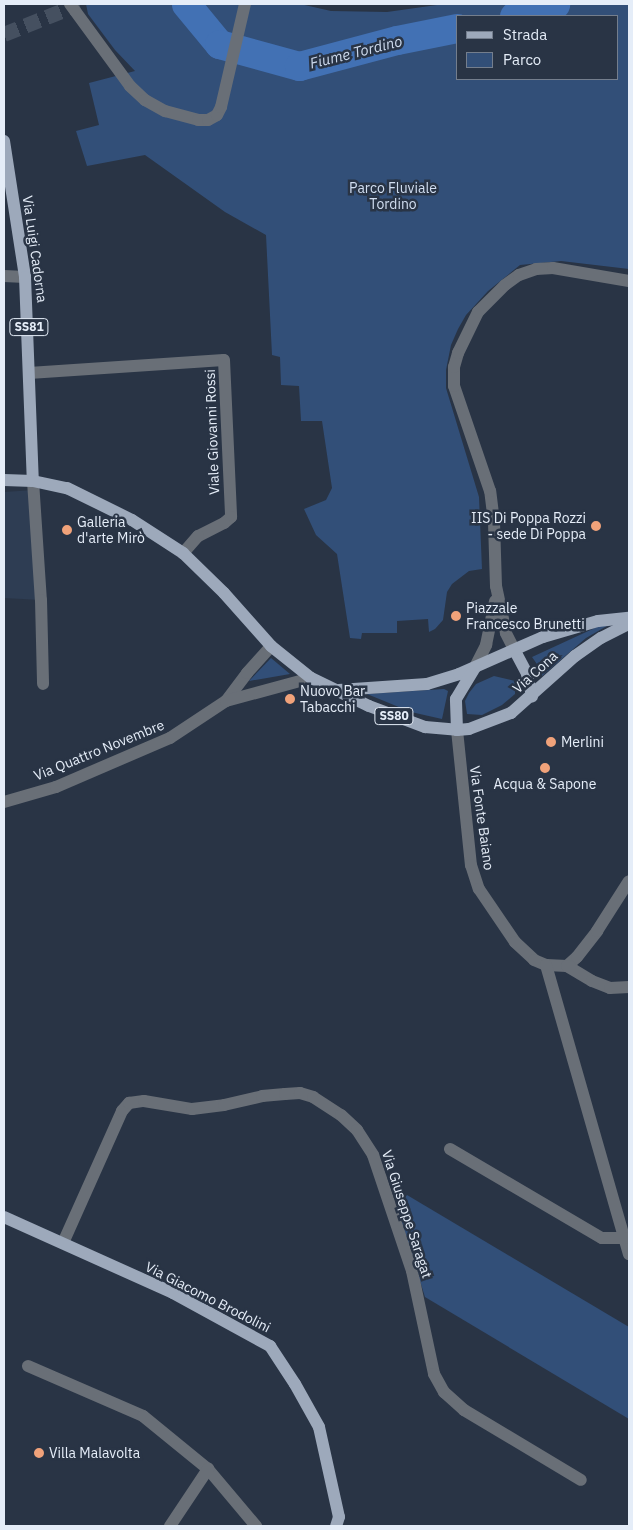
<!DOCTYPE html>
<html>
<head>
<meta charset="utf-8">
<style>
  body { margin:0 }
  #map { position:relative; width:633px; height:1530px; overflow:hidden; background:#293445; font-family:"IBM Plex Sans",sans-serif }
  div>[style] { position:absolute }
  .built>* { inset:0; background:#2e3d53 }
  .green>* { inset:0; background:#324f78 }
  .river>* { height:29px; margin:-14.5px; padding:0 14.5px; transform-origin:14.5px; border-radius:14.5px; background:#4271b4 }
  .highway-tunnel>* { height:15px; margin-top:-7.5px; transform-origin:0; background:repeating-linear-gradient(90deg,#455060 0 15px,transparent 0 23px) }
  .minor>* { height:12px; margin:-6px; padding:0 6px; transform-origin:6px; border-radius:6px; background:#696f77 }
  .major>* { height:12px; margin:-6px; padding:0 6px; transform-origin:6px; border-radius:6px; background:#9da9bb }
  .dots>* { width:14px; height:14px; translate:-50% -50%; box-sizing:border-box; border:2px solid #293445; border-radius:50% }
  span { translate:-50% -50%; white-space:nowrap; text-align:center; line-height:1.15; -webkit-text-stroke:5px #293445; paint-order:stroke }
  .shield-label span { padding:1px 4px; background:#293445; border:1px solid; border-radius:4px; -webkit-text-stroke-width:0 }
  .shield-label { font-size:12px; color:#e5edf8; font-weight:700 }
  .park-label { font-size:14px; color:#d1def1 }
  .street-label { font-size:14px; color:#e5edf8 }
  .poi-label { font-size:14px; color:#e5edf8 }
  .right { translate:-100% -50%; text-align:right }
  .left { translate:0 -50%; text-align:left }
  .water-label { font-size:15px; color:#ccd9ec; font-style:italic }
  .frame { position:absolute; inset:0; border:5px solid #e5edf8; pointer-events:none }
  .legend { position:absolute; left:456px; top:15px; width:162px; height:65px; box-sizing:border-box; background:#293445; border:1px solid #747e8d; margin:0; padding:6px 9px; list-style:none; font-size:15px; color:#e5edf8 }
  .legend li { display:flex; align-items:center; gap:10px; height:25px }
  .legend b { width:25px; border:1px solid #747e8d }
</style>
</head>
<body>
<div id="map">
  <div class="built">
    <div style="clip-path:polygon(34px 490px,41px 600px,4px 598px,4px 492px)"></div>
  </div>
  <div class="green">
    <div style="clip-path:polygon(evenodd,86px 4px,300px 4px,331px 11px,387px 12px,444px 4px,629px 4px,629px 269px,561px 261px,520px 265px,488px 291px,466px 315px,458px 329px,451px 345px,446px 370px,446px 388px,479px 497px,482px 569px,469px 571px,452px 584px,447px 592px,443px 620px,435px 629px,429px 632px,428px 619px,397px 621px,397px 633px,362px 633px,361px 639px,350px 638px,337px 554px,316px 535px,304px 509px,326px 500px,332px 488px,322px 421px,301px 421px,299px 386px,281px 385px,280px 357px,272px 355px,266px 235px,225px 212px,145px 155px,87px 166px,76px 131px,99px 125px,89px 83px,135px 71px,115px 50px,88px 14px,86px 4px,457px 16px,617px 16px,617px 79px,457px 79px,457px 16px)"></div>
    <div style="clip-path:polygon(610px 621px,612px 623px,586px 638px,542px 676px,539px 667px,532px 657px)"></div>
    <div style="clip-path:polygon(271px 658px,290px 674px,249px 681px)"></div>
    <div style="clip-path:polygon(494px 676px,515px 681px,515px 694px,502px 705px,482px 715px,467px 714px,465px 701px,469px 693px,476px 684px)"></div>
    <div style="clip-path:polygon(444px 689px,448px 691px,442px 719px,411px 712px,367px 694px)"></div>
    <div style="clip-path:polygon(407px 1195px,629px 1327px,629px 1419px,425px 1297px,397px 1207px)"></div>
  </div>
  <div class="river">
    <div style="left:186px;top:4px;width:52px;rotate:50.5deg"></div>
    <div style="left:219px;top:44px;width:83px;rotate:15.4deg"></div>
    <div style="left:299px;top:66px;width:101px;rotate:-14.9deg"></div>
    <div style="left:397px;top:40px;width:61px;rotate:-11.3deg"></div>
    <div style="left:514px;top:16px;width:43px;rotate:-16.3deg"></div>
  </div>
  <div class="highway-tunnel">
    <div style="left:4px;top:34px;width:81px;rotate:-21.8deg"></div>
  </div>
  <div class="minor">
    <div style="left:70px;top:4px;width:102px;rotate:53.8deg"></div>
    <div style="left:130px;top:86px;width:21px;rotate:43deg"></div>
    <div style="left:145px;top:100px;width:23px;rotate:29deg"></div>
    <div style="left:165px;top:111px;width:34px;rotate:15deg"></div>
    <div style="left:198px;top:120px;width:10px"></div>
    <div style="left:208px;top:120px;width:10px;rotate:-29deg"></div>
    <div style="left:217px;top:115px;width:9px;rotate:-63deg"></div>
    <div style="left:221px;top:107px;width:106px;rotate:-76.9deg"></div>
    <div style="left:4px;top:276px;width:21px;rotate:3deg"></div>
    <div style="left:29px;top:373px;width:195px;rotate:-3.8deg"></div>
    <div style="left:224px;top:360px;width:157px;rotate:87.4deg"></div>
    <div style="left:231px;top:517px;width:9px;rotate:139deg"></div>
    <div style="left:224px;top:523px;width:29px;rotate:153deg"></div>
    <div style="left:198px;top:536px;width:23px;rotate:131deg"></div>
    <div style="left:33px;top:481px;width:119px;rotate:86.2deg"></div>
    <div style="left:41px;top:600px;width:84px;rotate:88.6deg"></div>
    <div style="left:515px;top:651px;width:20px;rotate:-117deg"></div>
    <div style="left:506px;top:633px;width:48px;rotate:-102deg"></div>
    <div style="left:496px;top:586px;width:64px;rotate:-91.8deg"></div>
    <div style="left:494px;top:522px;width:31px;rotate:-97deg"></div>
    <div style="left:490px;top:491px;width:111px;rotate:-108.9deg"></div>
    <div style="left:454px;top:386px;width:19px;rotate:-90deg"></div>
    <div style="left:454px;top:367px;width:15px;rotate:-74deg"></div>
    <div style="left:458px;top:353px;width:46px;rotate:-64deg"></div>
    <div style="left:478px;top:312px;width:38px;rotate:-45deg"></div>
    <div style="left:505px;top:285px;width:17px;rotate:-36deg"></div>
    <div style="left:519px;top:275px;width:18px;rotate:-19deg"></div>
    <div style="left:536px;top:269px;width:17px;rotate:-3deg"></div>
    <div style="left:553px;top:268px;width:77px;rotate:9.7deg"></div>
    <div style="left:475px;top:667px;width:25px;rotate:-63deg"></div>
    <div style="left:486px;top:645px;width:45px;rotate:-78.4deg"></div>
    <div style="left:226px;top:701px;width:35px;rotate:-53deg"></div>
    <div style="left:247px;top:673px;width:36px;rotate:-48deg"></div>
    <div style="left:457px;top:730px;width:136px;rotate:84.1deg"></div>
    <div style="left:471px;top:865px;width:25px;rotate:72deg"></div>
    <div style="left:479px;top:889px;width:64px;rotate:55.8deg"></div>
    <div style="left:515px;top:942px;width:26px;rotate:43deg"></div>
    <div style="left:534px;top:960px;width:13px;rotate:23deg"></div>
    <div style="left:546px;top:965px;width:21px;rotate:3deg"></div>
    <div style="left:567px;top:966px;width:13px;rotate:-42deg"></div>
    <div style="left:577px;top:957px;width:33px;rotate:-52deg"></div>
    <div style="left:597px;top:931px;width:59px;rotate:-57.4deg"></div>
    <div style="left:4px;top:802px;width:54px;rotate:-16.1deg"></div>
    <div style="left:56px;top:787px;width:124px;rotate:-23.3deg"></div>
    <div style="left:170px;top:738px;width:67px;rotate:-33.5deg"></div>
    <div style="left:226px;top:701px;width:88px;rotate:-15.1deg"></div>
    <div style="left:546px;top:965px;width:301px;rotate:74deg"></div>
    <div style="left:567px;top:966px;width:29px;rotate:31deg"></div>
    <div style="left:592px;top:981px;width:19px;rotate:21deg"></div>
    <div style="left:610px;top:988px;width:19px;rotate:-3deg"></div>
    <div style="left:450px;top:1149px;width:176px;rotate:30.4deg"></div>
    <div style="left:602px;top:1238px;width:23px"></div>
    <div style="left:63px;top:1243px;width:145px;rotate:-65.9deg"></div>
    <div style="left:122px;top:1111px;width:11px;rotate:-49deg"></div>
    <div style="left:129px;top:1103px;width:15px;rotate:-8deg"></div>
    <div style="left:144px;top:1101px;width:49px;rotate:9.5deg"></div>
    <div style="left:192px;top:1109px;width:32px;rotate:-7deg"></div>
    <div style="left:224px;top:1105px;width:39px;rotate:-13deg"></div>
    <div style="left:262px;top:1096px;width:23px;rotate:-5deg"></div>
    <div style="left:285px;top:1094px;width:15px;rotate:-4deg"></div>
    <div style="left:300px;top:1093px;width:14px;rotate:17deg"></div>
    <div style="left:313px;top:1097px;width:33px;rotate:33deg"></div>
    <div style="left:341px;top:1115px;width:22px;rotate:43deg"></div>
    <div style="left:357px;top:1130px;width:30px;rotate:57deg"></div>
    <div style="left:373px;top:1155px;width:122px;rotate:71.4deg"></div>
    <div style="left:412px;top:1271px;width:105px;rotate:77.9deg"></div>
    <div style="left:434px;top:1374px;width:21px;rotate:61deg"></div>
    <div style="left:444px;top:1392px;width:27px;rotate:42deg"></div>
    <div style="left:464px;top:1410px;width:136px;rotate:30.9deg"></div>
    <div style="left:28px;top:1366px;width:125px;rotate:23.5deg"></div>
    <div style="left:143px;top:1416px;width:84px;rotate:39.2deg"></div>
    <div style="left:208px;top:1469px;width:75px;rotate:49.9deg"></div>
    <div style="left:170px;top:1526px;width:69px;rotate:-56.3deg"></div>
  </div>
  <div class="major">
    <div style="left:4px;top:141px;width:138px;rotate:81.2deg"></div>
    <div style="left:25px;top:277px;width:204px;rotate:87.8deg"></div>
    <div style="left:4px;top:480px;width:29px;rotate:2deg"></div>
    <div style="left:33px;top:481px;width:35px;rotate:12deg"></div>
    <div style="left:67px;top:488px;width:72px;rotate:26.2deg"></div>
    <div style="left:132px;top:520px;width:61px;rotate:32.9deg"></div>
    <div style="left:183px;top:553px;width:57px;rotate:44.3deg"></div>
    <div style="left:224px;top:593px;width:71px;rotate:48.4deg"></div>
    <div style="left:271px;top:646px;width:51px;rotate:38.7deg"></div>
    <div style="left:311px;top:678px;width:64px;rotate:25.8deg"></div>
    <div style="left:369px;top:706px;width:60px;rotate:20.6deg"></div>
    <div style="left:425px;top:727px;width:32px;rotate:5deg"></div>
    <div style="left:457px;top:730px;width:12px;rotate:-5deg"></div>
    <div style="left:469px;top:729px;width:45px;rotate:-20.9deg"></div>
    <div style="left:511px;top:713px;width:86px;rotate:-41.7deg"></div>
    <div style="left:575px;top:656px;width:32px;rotate:-35deg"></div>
    <div style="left:601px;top:638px;width:31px;rotate:-27deg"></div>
    <div style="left:515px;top:651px;width:26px;rotate:62deg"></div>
    <div style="left:527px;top:674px;width:23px;rotate:77deg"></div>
    <div style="left:339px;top:690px;width:88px;rotate:-3.9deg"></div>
    <div style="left:427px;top:684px;width:34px;rotate:-17deg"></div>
    <div style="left:459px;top:674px;width:92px;rotate:-23.8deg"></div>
    <div style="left:543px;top:637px;width:57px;rotate:-16.2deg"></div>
    <div style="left:598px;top:621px;width:31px;rotate:-6deg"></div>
    <div style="left:457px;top:730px;width:31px;rotate:-92deg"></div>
    <div style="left:456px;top:699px;width:37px;rotate:-59deg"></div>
    <div style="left:4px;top:1217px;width:185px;rotate:24.2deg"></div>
    <div style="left:173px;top:1293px;width:111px;rotate:28.7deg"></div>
    <div style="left:270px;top:1346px;width:45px;rotate:56.7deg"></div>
    <div style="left:295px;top:1384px;width:49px;rotate:60.8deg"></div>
    <div style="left:319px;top:1427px;width:92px;rotate:77.5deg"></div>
    <div style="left:339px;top:1517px;width:9px;rotate:108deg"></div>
  </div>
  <div class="dots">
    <div style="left:596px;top:526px;background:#f0a27a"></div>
    <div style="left:67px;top:530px;background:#f0a27a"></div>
    <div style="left:456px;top:616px;background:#f0a27a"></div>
    <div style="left:290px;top:699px;background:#f0a27a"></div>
    <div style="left:551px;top:742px;background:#f0a27a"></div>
    <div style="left:545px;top:768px;background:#f0a27a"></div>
    <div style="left:39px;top:1453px;background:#f0a27a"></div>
  </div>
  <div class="shield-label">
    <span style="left:29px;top:327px">SS81</span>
    <span style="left:394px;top:716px">SS80</span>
  </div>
  <div class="park-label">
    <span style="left:393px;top:196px">Parco Fluviale<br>Tordino</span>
  </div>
  <div class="street-label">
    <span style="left:35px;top:249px;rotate:82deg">Via Luigi Cadorna</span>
    <span style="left:212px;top:432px;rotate:-92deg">Viale Giovanni Rossi</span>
    <span style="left:535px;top:672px;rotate:-42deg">Via Cona</span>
    <span style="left:99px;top:750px;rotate:-22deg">Via Quattro Novembre</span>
    <span style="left:482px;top:818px;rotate:82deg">Via Fonte Baiano</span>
    <span style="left:407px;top:1214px;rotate:72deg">Via Giuseppe Saragat</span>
    <span style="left:208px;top:1297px;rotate:27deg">Via Giacomo Brodolini</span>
  </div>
  <div class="poi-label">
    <span class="right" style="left:586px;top:526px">IIS Di Poppa Rozzi<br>- sede Di Poppa</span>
    <span class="left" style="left:77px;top:530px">Galleria<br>d'arte Mirò</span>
    <span class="left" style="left:466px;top:616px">Piazzale<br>Francesco Brunetti</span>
    <span class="left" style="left:300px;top:699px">Nuovo Bar<br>Tabacchi</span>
    <span class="left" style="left:561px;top:742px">Merlini</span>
    <span style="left:545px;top:784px">Acqua &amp; Sapone</span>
    <span class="left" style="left:49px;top:1453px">Villa Malavolta</span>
  </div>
  <div class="water-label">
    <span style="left:356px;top:52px;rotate:-14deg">Fiume Tordino</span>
  </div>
  <div class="frame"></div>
  <ul class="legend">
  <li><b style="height:6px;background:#9da9bb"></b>Strada</li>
  <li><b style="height:14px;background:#324f78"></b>Parco</li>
  </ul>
</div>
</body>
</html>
